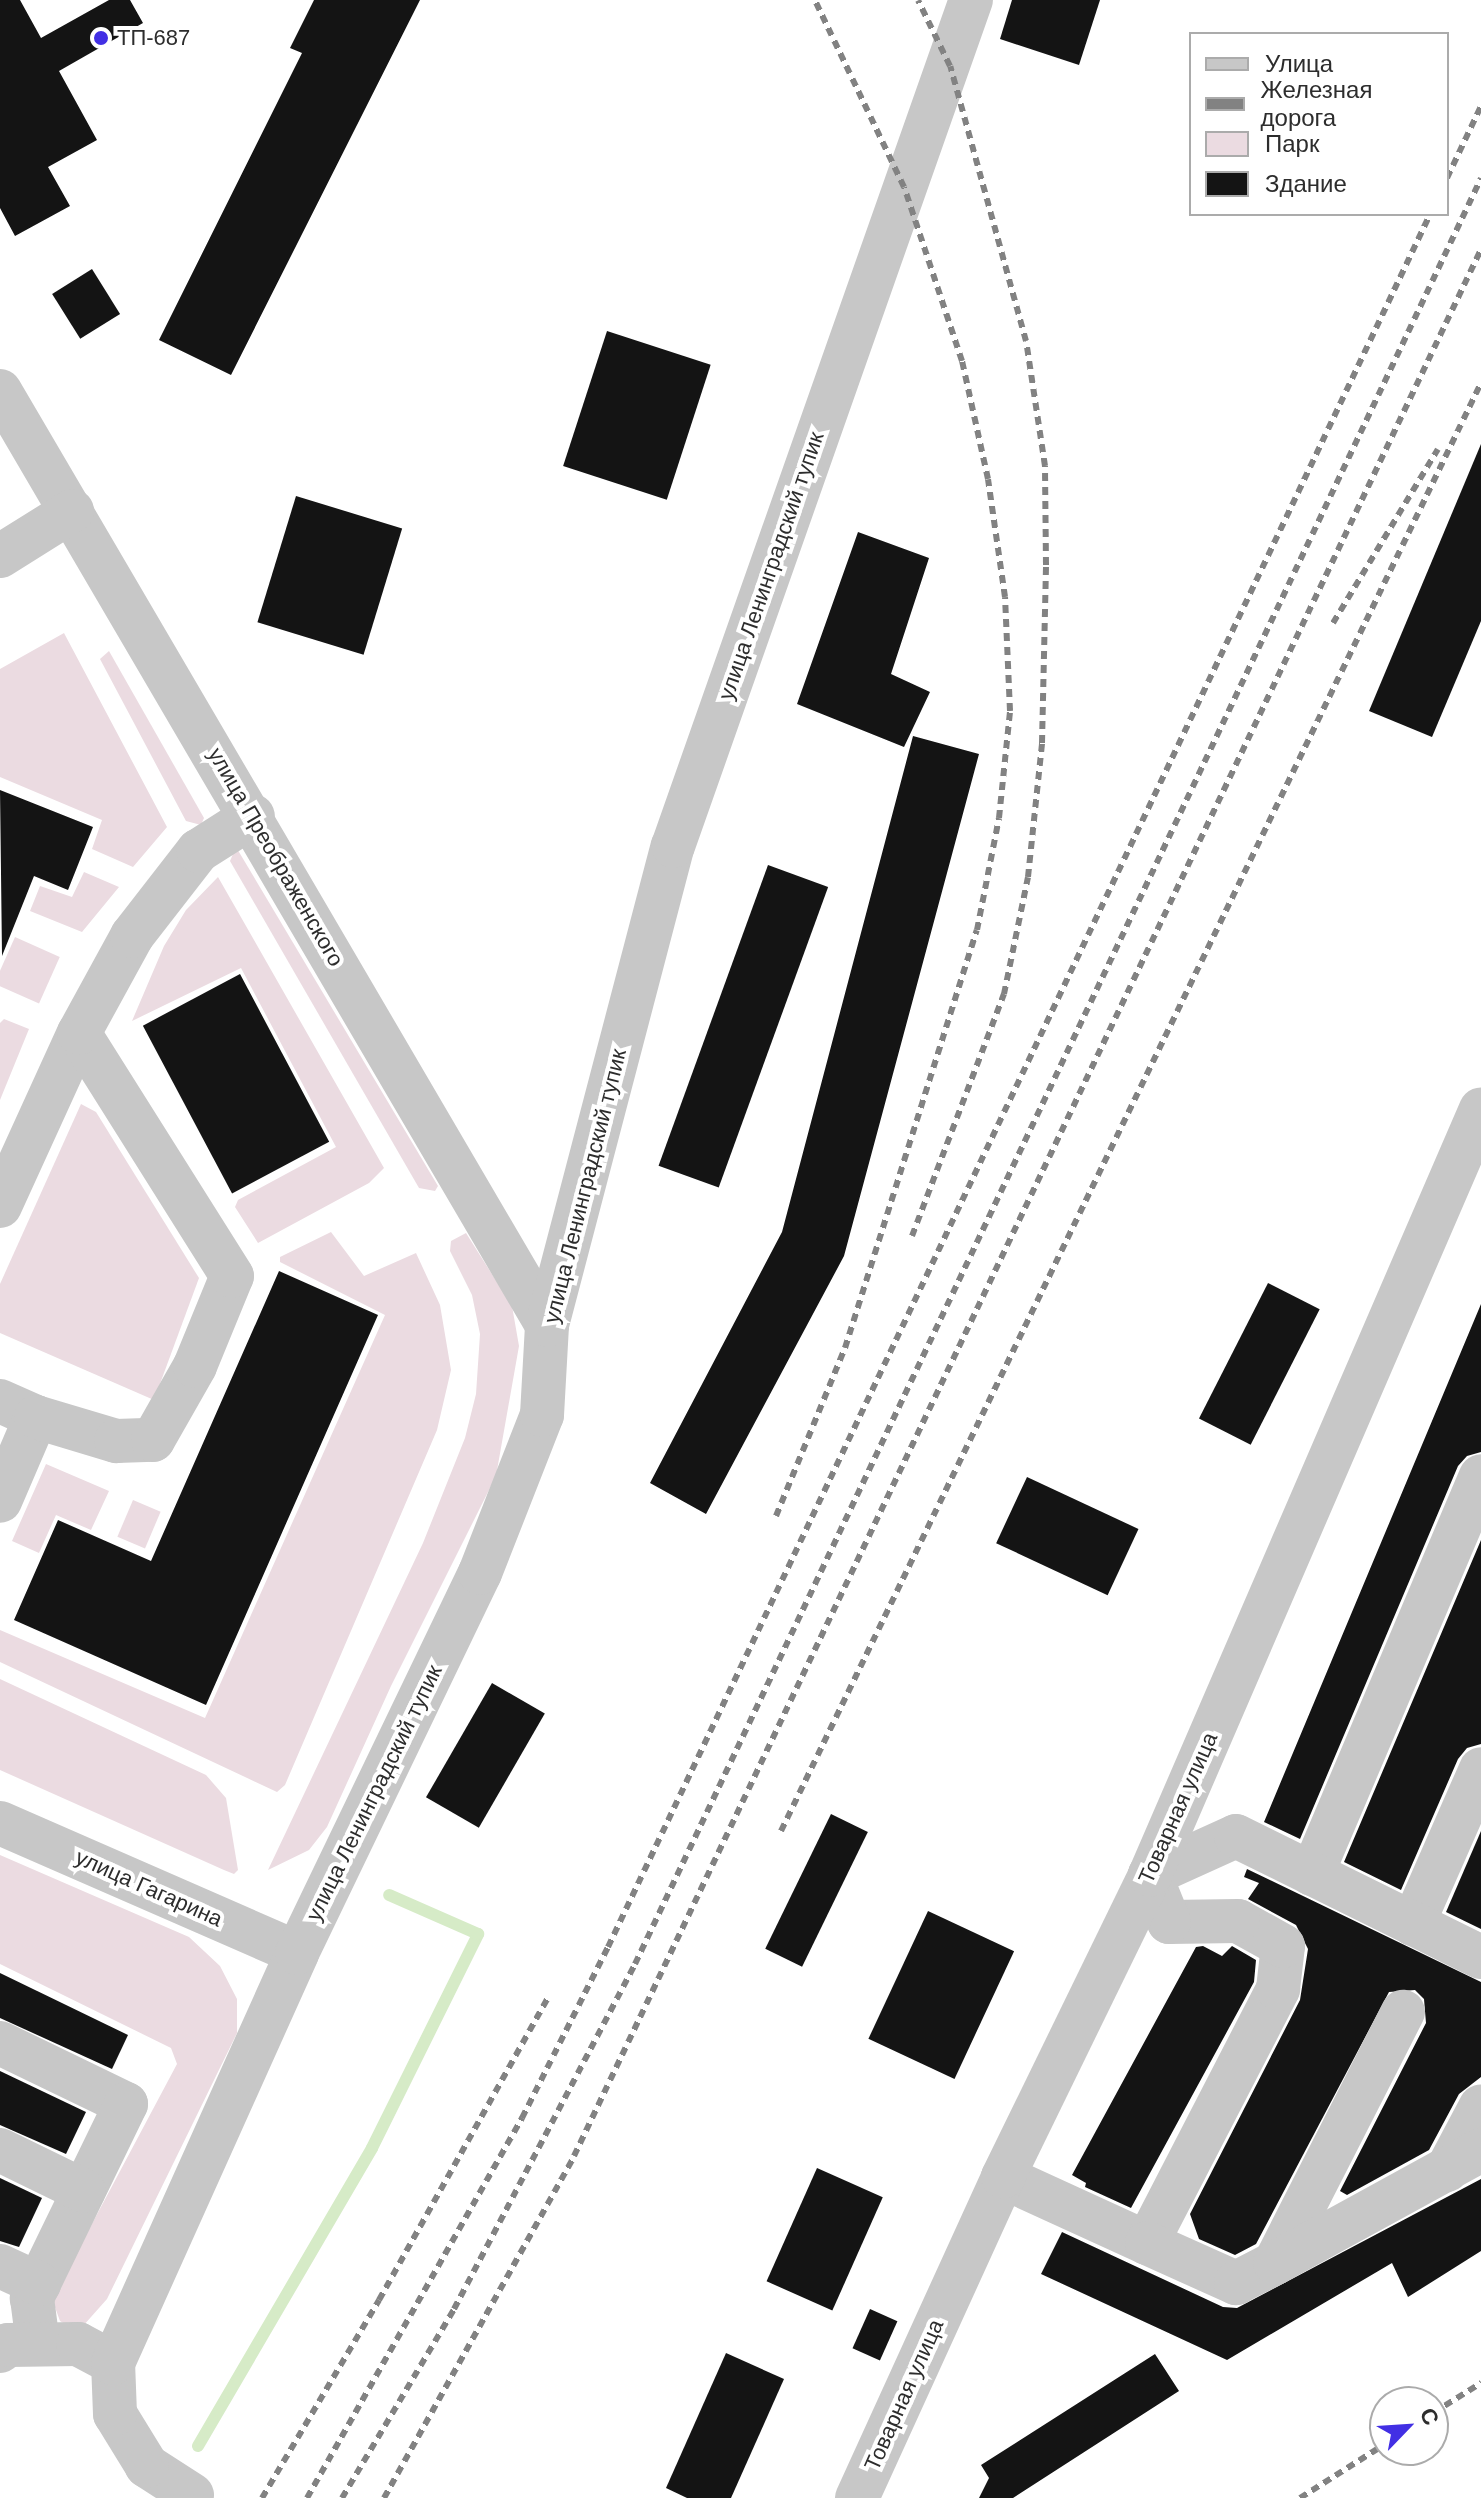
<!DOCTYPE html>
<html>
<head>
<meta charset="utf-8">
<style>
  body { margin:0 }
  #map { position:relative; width:1481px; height:2498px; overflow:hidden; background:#fff; font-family:Helvetica,sans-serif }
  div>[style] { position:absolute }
  .green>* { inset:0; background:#ebdbe1; transform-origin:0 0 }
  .stream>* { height:12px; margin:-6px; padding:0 6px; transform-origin:6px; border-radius:6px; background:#d6ebc7 }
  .building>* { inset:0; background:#141414; transform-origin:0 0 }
  .minor>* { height:44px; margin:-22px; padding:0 22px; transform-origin:22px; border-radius:22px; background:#c7c7c7 }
  .rail>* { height:6px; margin-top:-3px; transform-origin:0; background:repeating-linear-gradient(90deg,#828282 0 8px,transparent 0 14px) }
  .dots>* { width:22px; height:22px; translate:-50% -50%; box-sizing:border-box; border:4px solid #fff; border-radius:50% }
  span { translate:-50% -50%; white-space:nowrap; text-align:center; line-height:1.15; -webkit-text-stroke:8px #fff; paint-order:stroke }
  .poi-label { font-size:22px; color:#2d2d2d }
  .left { translate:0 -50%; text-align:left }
  .street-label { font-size:22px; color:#2d2d2d }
  .legend { position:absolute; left:1189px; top:32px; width:260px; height:184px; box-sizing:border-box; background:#fff; border:2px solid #ababab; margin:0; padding:10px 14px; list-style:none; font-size:24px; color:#2d2d2d }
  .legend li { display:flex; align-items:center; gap:16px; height:40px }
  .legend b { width:40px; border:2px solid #ababab }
  .north { position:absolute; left:1369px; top:2386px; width:80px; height:80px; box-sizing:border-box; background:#fff; border:2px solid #ababab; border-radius:50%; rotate:65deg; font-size:22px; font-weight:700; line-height:32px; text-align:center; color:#2d2d2d }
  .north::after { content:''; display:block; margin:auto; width:28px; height:36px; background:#422fe4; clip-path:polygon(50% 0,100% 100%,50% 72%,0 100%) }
</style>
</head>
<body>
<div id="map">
  <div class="green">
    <div style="clip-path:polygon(64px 633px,167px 827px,133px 867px,92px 849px,102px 820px,0 777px,0 669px)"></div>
    <div style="clip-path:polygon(109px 651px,204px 818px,201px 825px,186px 821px,100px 659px)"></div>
    <div style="clip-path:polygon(236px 847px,438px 1186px,435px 1191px,419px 1188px,230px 861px)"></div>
    <div style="clip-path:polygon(84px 872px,119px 887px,82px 932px,30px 911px,40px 886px,72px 897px)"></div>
    <div style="clip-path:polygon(218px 877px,384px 1168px,369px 1183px,258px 1243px,235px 1207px,238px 1200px,336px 1147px,241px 968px,132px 1021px,164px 946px,186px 910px)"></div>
    <div style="left:15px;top:937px;width:49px;height:51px;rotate:24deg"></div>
    <div style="clip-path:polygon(4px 1019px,29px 1029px,0 1100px,0 1023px)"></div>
    <div style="clip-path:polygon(81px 1104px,96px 1112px,199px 1278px,154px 1400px,0 1333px,0 1284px)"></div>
    <div style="clip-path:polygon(331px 1232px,364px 1276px,416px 1253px,440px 1305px,451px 1370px,437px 1430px,285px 1785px,277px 1792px,0 1662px,0 1630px,205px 1718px,385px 1315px,280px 1262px,280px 1257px)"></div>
    <div style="clip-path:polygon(466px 1233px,512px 1306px,519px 1346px,496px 1476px,391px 1686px,327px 1827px,309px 1850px,268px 1870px,423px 1543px,465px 1438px,476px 1394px,480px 1334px,472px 1295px,450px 1251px,451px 1241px)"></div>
    <div style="clip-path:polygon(46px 1464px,109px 1491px,91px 1530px,56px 1515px,39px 1553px,12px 1541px)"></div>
    <div style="left:133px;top:1500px;width:30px;height:40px;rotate:23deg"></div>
    <div style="clip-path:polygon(0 1679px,206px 1775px,226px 1798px,238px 1870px,234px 1874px,224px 1870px,0 1770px)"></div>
    <div style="clip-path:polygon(0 1855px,189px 1937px,220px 1966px,237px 1999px,237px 2033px,107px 2299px,83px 2326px,72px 2328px,60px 2321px,52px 2299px,177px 2064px,171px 2048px,0 1964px)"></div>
  </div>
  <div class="stream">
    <div style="left:198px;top:2446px;width:345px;rotate:-59.7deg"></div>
    <div style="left:372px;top:2148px;width:239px;rotate:-63.6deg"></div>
    <div style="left:478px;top:1934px;width:97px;rotate:-156.3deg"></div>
  </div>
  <div class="building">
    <div style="clip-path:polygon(0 0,20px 0,41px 38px,109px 0,130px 0,143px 23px,59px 71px,97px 140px,48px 167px,70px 206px,15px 236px,0 208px)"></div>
    <div style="clip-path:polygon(314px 0,420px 0,231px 375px,159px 340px,302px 53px,290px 48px)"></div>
    <div style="clip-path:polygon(1012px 0,1100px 0,1079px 65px,1000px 39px)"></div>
    <div style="left:92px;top:269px;width:53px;height:47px;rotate:58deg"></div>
    <div style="left:607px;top:331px;width:109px;height:142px;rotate:18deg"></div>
    <div style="clip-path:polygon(1481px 444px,1481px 621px,1432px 737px,1369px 711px)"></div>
    <div style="left:296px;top:496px;width:111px;height:132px;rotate:17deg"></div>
    <div style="clip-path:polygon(858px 532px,929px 558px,891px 674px,930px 692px,904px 747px,797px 704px)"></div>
    <div style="clip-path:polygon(913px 736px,979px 754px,844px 1256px,706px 1514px,650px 1483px,782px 1232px)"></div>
    <div style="clip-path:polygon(0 790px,93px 827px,68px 890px,34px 876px,2px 956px)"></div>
    <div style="left:768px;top:865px;width:64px;height:320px;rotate:20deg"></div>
    <div style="left:240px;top:974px;width:190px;height:110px;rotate:62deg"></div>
    <div style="clip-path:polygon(279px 1271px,378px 1315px,206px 1705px,14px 1620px,58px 1520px,151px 1561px)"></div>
    <div style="left:1268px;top:1283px;width:58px;height:152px;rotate:27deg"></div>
    <div style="clip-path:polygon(1481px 1304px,1481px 1452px,1467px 1456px,1458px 1466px,1300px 1839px,1264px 1822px)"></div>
    <div style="left:1027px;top:1477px;width:123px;height:73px;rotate:25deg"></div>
    <div style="clip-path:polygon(1481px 1540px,1481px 1744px,1467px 1748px,1458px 1759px,1401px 1890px,1344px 1862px)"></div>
    <div style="left:492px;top:1683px;width:61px;height:132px;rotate:30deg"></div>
    <div style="left:831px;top:1814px;width:41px;height:150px;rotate:26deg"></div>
    <div style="clip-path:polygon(1481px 1831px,1481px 1929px,1446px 1912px)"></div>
    <div style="clip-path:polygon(1247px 1869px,1481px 1982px,1481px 2077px,1459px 2094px,1429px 2150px,1347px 2195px,1340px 2191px,1426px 2023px,1424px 1999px,1415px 1990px,1389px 1992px,1256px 2244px,1235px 2255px,1199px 2239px,1190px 2214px,1300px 2000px,1308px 1949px,1296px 1925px,1248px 1899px,1259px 1883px,1244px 1877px)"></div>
    <div style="left:928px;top:1911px;width:95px;height:141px;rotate:25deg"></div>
    <div style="clip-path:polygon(1203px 1946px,1222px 1956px,1232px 1946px,1256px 1960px,1254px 1982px,1131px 2208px,1085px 2187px,1086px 2183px,1072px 2175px,1196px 1947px)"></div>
    <div style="clip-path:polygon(0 1973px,128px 2035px,112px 2069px,0 2018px)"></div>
    <div style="clip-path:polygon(0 2071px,86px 2112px,66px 2154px,0 2125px)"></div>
    <div style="left:817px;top:2168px;width:72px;height:124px;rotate:24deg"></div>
    <div style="clip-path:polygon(0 2178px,42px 2198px,19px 2247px,0 2241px)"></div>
    <div style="clip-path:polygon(1481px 2179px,1481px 2251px,1408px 2297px,1392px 2263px,1227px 2360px,1041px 2274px,1062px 2232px,1223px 2307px,1237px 2308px)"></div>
    <div style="left:870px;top:2309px;width:30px;height:43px;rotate:24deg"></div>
    <div style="clip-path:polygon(726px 2353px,784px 2379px,731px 2498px,687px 2498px,666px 2488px)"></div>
    <div style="clip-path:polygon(1155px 2354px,1179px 2391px,1013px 2498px,979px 2498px,989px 2478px,981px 2465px)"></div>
  </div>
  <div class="minor">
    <div style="left:0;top:391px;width:1082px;rotate:59.64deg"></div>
    <div style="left:0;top:556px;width:85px;rotate:-32deg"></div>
    <div style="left:0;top:1206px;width:190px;rotate:-65.5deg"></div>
    <div style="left:0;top:1401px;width:39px;rotate:24deg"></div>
    <div style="left:36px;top:1417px;width:91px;rotate:113.2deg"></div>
    <div style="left:36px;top:1417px;width:84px;rotate:16.7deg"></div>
    <div style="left:116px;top:1441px;width:37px;rotate:-2deg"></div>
    <div style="left:153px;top:1440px;width:85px;rotate:-60.4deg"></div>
    <div style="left:195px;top:1366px;width:97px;rotate:-67.7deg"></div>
    <div style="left:232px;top:1276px;width:287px;rotate:-122.2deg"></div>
    <div style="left:79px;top:1033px;width:111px;rotate:-61.3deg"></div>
    <div style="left:132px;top:936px;width:108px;rotate:-52.2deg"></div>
    <div style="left:198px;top:851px;width:65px;rotate:-32.5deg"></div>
    <div style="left:0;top:1823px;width:324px;rotate:23.6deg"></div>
    <div style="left:1312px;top:1874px;width:432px;rotate:-67deg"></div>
    <div style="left:1413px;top:1924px;width:169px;rotate:-66.3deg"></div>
    <div style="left:0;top:2043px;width:140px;rotate:25.8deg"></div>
    <div style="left:126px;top:2104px;width:216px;rotate:115.9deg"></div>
    <div style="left:32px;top:2298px;width:46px;rotate:82.6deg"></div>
    <div style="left:0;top:2150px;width:93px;rotate:26deg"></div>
    <div style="left:1447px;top:2170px;width:72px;rotate:-62deg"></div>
    <div style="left:1003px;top:2177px;width:158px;rotate:24.6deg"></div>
    <div style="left:1147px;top:2243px;width:286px;rotate:-62.7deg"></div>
    <div style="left:1278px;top:1989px;width:43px;rotate:-83.4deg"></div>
    <div style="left:1283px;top:1946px;width:51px;rotate:-150.9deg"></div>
    <div style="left:1238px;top:1921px;width:69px;rotate:179.2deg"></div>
    <div style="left:1169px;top:1922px;width:51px;rotate:-112deg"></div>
    <div style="left:1150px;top:1875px;width:94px;rotate:-24.4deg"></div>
    <div style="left:1236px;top:1836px;width:273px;rotate:26.3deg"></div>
    <div style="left:1147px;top:2243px;width:98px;rotate:24.2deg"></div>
    <div style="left:1236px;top:2283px;width:44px;rotate:-27.1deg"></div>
    <div style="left:1275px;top:2263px;width:282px;rotate:-63deg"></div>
    <div style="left:1275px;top:2263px;width:235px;rotate:-28.7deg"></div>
    <div style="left:0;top:2266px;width:43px;rotate:24.8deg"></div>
    <div style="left:0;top:2351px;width:10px;rotate:-37deg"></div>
    <div style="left:8px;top:2345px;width:70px;rotate:-0.8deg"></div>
    <div style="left:78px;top:2344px;width:40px;rotate:28deg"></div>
    <div style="left:192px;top:2495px;width:54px;rotate:-147.2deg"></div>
    <div style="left:147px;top:2466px;width:61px;rotate:-121.6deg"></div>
    <div style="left:115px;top:2414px;width:51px;rotate:-92.2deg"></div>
    <div style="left:113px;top:2363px;width:449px;rotate:-65.8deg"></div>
    <div style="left:297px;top:1953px;width:422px;rotate:-64.3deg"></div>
    <div style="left:480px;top:1573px;width:170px;rotate:-68.6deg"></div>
    <div style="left:542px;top:1415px;width:90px;rotate:-86.8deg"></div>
    <div style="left:547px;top:1325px;width:495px;rotate:-75.3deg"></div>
    <div style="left:673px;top:846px;width:897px;rotate:-70.6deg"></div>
    <div style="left:857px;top:2498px;width:353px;rotate:-65.5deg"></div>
    <div style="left:1003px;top:2177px;width:336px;rotate:-64deg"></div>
    <div style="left:1150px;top:1875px;width:834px;rotate:-66.63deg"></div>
  </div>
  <div class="rail">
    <div style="left:1447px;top:178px;width:80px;rotate:-64.7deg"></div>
    <div style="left:1333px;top:623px;width:203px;rotate:-58.9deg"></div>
    <div style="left:912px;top:1236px;width:259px;rotate:-69.2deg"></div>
    <div style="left:1004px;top:994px;width:119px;rotate:-78.4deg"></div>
    <div style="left:1028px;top:877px;width:135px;rotate:-84deg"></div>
    <div style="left:1042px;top:743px;width:178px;rotate:-88.7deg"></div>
    <div style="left:1046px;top:565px;width:99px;rotate:-90.6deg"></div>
    <div style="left:1045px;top:466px;width:126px;rotate:-98.6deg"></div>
    <div style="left:1026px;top:341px;width:285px;rotate:-105.4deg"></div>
    <div style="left:950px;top:66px;width:73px;rotate:-115.9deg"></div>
    <div style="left:776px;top:1516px;width:182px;rotate:-67.7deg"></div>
    <div style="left:845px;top:1348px;width:438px;rotate:-72.5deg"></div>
    <div style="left:977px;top:930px;width:114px;rotate:-78.9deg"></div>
    <div style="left:999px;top:818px;width:108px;rotate:-84.1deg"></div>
    <div style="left:1010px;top:711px;width:114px;rotate:-92.5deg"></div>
    <div style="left:1005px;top:597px;width:119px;rotate:-98.2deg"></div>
    <div style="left:988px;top:479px;width:121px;rotate:-102.4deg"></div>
    <div style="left:962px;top:361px;width:183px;rotate:-108.4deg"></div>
    <div style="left:904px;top:187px;width:207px;rotate:-115.5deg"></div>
    <div style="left:781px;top:1831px;width:1608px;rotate:-64.2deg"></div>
    <div style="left:1433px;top:2413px;width:57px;rotate:-32deg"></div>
    <div style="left:262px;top:2498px;width:230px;rotate:-59.4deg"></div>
    <div style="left:379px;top:2300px;width:348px;rotate:-60.8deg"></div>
    <div style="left:307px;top:2498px;width:437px;rotate:-60.5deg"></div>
    <div style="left:522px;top:2118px;width:191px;rotate:-63.3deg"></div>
    <div style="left:608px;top:1947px;width:1918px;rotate:-64.62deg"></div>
    <div style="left:342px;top:2498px;width:220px;rotate:-59.3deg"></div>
    <div style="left:454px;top:2309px;width:390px;rotate:-62.3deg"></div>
    <div style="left:635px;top:1964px;width:1976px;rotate:-64.65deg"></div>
    <div style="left:384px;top:2498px;width:391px;rotate:-60.9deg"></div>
    <div style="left:574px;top:2156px;width:2112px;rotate:-64.56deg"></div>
    <div style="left:1300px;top:2498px;width:101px;rotate:-32.4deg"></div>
  </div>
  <div class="dots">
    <div style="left:101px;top:38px;background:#422fe4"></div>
  </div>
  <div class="poi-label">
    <span class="left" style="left:117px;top:38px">ТП-687</span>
  </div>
  <div class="street-label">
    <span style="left:771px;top:566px;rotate:-71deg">улица Ленинградский тупик</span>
    <span style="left:276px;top:857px;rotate:60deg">улица Преображенского</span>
    <span style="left:585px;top:1186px;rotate:-76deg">улица Ленинградский тупик</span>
    <span style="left:374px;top:1793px;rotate:-64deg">улица Ленинградский тупик</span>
    <span style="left:1178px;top:1808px;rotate:-66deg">Товарная улица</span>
    <span style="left:149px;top:1888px;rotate:24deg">улица Гагарина</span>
    <span style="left:904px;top:2395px;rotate:-66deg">Товарная улица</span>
  </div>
  <ul class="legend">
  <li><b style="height:10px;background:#c7c7c7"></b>Улица</li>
  <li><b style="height:10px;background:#828282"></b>Железная дорога</li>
  <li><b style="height:22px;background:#ebdbe1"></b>Парк</li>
  <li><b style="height:22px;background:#141414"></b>Здание</li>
  </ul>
  <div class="north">С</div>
</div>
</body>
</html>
